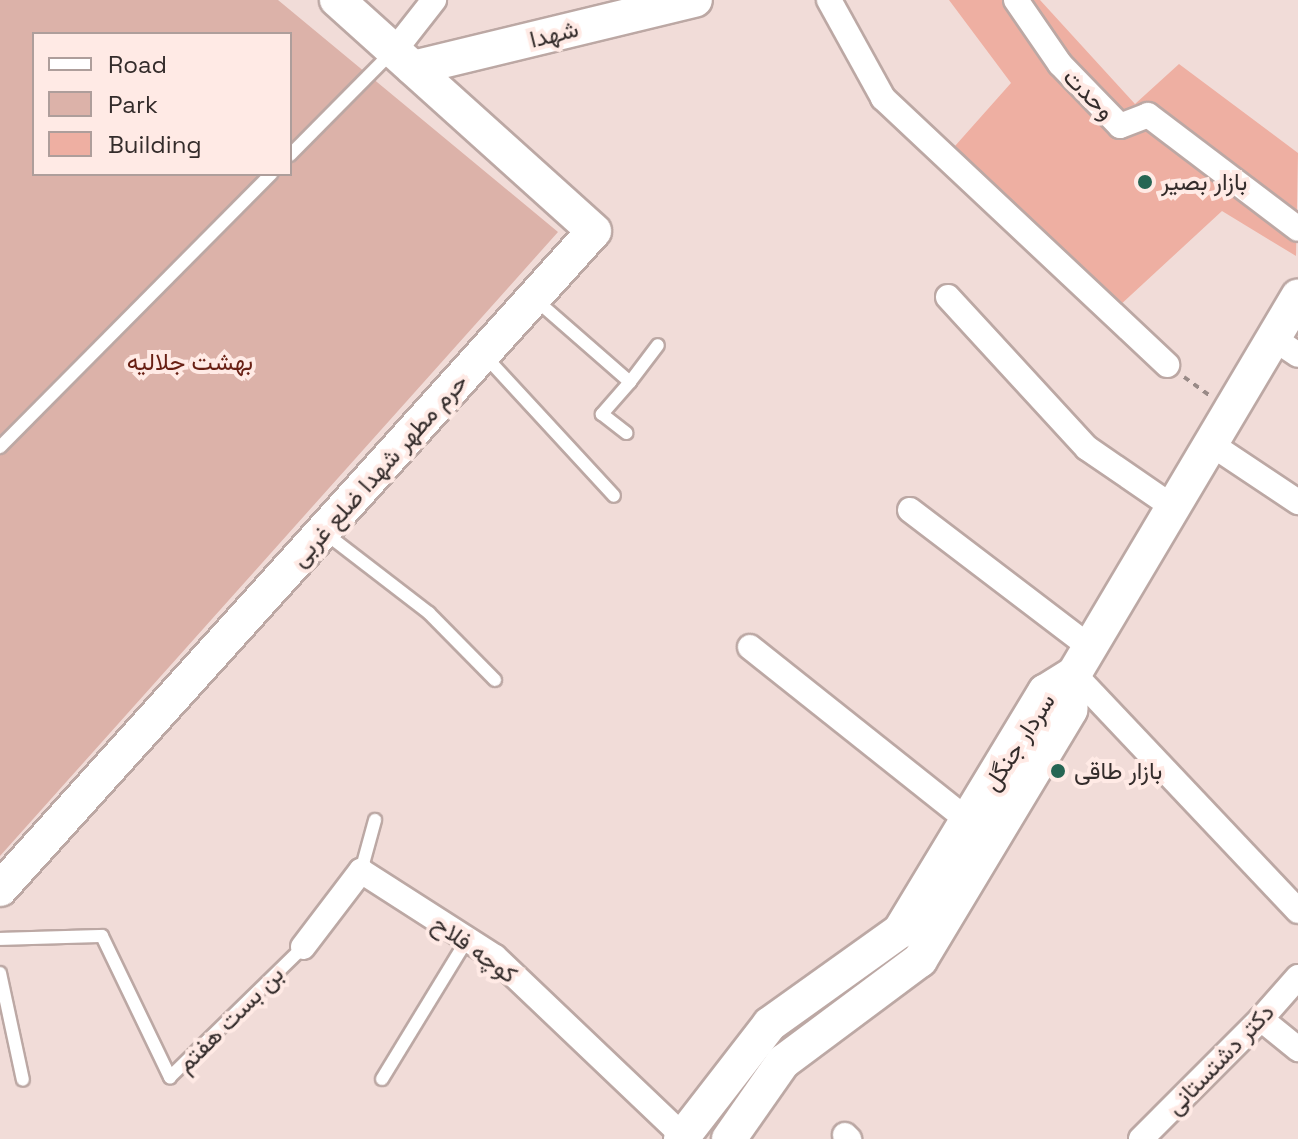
<!DOCTYPE html>
<html>
<head>
<meta charset="utf-8">
<style>
  body { margin:0 }
  #map { position:relative; width:1298px; height:1139px; overflow:hidden; background:#f1dcd8; font-family:"Space Grotesk",Vazirmatn,sans-serif }
  div>[style] { position:absolute }
  .green>* { inset:0; background:#dcb2a9 }
  .building>* { inset:0; background:#eeafa2 }
  .path>* { height:4px; margin-top:-2px; transform-origin:0; background:repeating-linear-gradient(90deg,#998a87 0 6px,transparent 0 12px) }
  .roads { filter:drop-shadow(2px 0 #bca8a4) drop-shadow(-2px 0 #bca8a4) drop-shadow(0 2px #bca8a4) drop-shadow(0 -2px #bca8a4) }
  .lane>* { height:12px; margin:-6px; padding:0 6px; transform-origin:6px; border-radius:6px; background:#fff }
  .street>* { height:24px; margin:-12px; padding:0 12px; transform-origin:12px; border-radius:12px; background:#fff }
  .secondary>* { height:34px; margin:-17px; padding:0 17px; transform-origin:17px; border-radius:17px; background:#fff }
  .dots>* { width:22px; height:22px; translate:-50% -50%; box-sizing:border-box; border:4px solid #ffeae5; border-radius:50% }
  span { translate:-50% -50%; white-space:nowrap; text-align:center; line-height:1.15; -webkit-text-stroke:8px #ffeae5; paint-order:stroke }
  .street-label { font-size:24px; color:#342c2b }
  .poi-label { font-size:24px; color:#342c2b }
  .left { translate:0 -50%; text-align:left }
  .park-label { font-size:24px; color:#681f13 }
  .legend { position:absolute; left:32px; top:32px; width:260px; height:144px; box-sizing:border-box; background:#ffeae5; border:2px solid #ae9e9b; margin:0; padding:10px 14px; list-style:none; font-size:24px; color:#342c2b }
  .legend li { display:flex; align-items:center; gap:16px; height:40px }
  .legend b { width:40px; border:2px solid #ae9e9b }
</style>
</head>
<body>
<div id="map">
  <div class="green">
    <div style="clip-path:polygon(evenodd,0 0,278px 0,558px 232px,0 856px,0 0,34px 34px,290px 34px,290px 174px,34px 174px,34px 34px)"></div>
  </div>
  <div class="building">
    <div style="clip-path:polygon(949px 0,1040px 0,1135px 104px,1179px 64px,1298px 153px,1296px 256px,1222px 211px,1118px 307px,955px 146px,1011px 83px)"></div>
  </div>
  <div class="path">
    <div style="left:1184px;top:377px;width:31px;rotate:36deg"></div>
  </div>
  <div class="roads">
    <div class="lane">
      <div style="left:290px;top:155px;width:145px;rotate:-45.3deg"></div>
      <div style="left:536px;top:300px;width:125px;rotate:41.1deg"></div>
      <div style="left:630px;top:382px;width:43px;rotate:131.2deg"></div>
      <div style="left:602px;top:414px;width:31px;rotate:38deg"></div>
      <div style="left:485px;top:356px;width:190px;rotate:47.3deg"></div>
      <div style="left:630px;top:382px;width:46px;rotate:-52.9deg"></div>
      <div style="left:0;top:447px;width:385px;rotate:-45.2deg"></div>
      <div style="left:325px;top:533px;width:131px;rotate:37.6deg"></div>
      <div style="left:429px;top:613px;width:94px;rotate:45.4deg"></div>
      <div style="left:361px;top:871px;width:53px;rotate:-74.6deg"></div>
      <div style="left:0;top:939px;width:102px;rotate:-1.7deg"></div>
      <div style="left:102px;top:936px;width:157px;rotate:64.3deg"></div>
      <div style="left:170px;top:1077px;width:186px;rotate:-44.3deg"></div>
      <div style="left:0;top:973px;width:109px;rotate:77.9deg"></div>
      <div style="left:382px;top:1079px;width:163px;rotate:-58.6deg"></div>
    </div>
    <div class="street">
      <div style="left:829px;top:0;width:112px;rotate:61.1deg"></div>
      <div style="left:883px;top:98px;width:390px;rotate:43.2deg"></div>
      <div style="left:1016px;top:0;width:78px;rotate:55.5deg"></div>
      <div style="left:1060px;top:64px;width:86px;rotate:45.9deg"></div>
      <div style="left:1120px;top:126px;width:30px;rotate:-21deg"></div>
      <div style="left:1148px;top:115px;width:188px;rotate:37.2deg"></div>
      <div style="left:394px;top:51px;width:65px;rotate:-51.9deg"></div>
      <div style="left:948px;top:297px;width:205px;rotate:47.4deg"></div>
      <div style="left:1087px;top:448px;width:104px;rotate:34.5deg"></div>
      <div style="left:1273px;top:338px;width:30px;rotate:34deg"></div>
      <div style="left:1211px;top:444px;width:105px;rotate:33.7deg"></div>
      <div style="left:910px;top:510px;width:226px;rotate:37.3deg"></div>
      <div style="left:750px;top:647px;width:280px;rotate:38.5deg"></div>
      <div style="left:1074px;top:674px;width:326px;rotate:46.6deg"></div>
      <div style="left:303px;top:947px;width:96px;rotate:-52.7deg"></div>
      <div style="left:361px;top:871px;width:159px;rotate:32.7deg"></div>
      <div style="left:495px;top:957px;width:260px;rotate:43.6deg"></div>
      <div style="left:1261px;top:1019px;width:48px;rotate:39deg"></div>
      <div style="left:845px;top:1135px;width:6px;rotate:45deg"></div>
      <div style="left:1141px;top:1139px;width:170px;rotate:-45deg"></div>
      <div style="left:1261px;top:1019px;width:56px;rotate:-48.6deg"></div>
    </div>
    <div class="secondary">
      <div style="left:413px;top:68px;width:290px;rotate:-13.6deg"></div>
      <div style="left:0;top:889px;width:886px;rotate:-47.93deg"></div>
      <div style="left:594px;top:231px;width:346px;rotate:-138deg"></div>
      <div style="left:681px;top:1139px;width:145px;rotate:-52.3deg"></div>
      <div style="left:770px;top:1024px;width:160px;rotate:-35.6deg"></div>
      <div style="left:900px;top:931px;width:280px;rotate:-58.8deg"></div>
      <div style="left:1045px;top:692px;width:34px;rotate:-32deg"></div>
      <div style="left:1074px;top:674px;width:439px;rotate:-59.3deg"></div>
      <div style="left:729px;top:1139px;width:94px;rotate:-55deg"></div>
      <div style="left:783px;top:1062px;width:171px;rotate:-36.7deg"></div>
      <div style="left:920px;top:960px;width:292px;rotate:-59deg"></div>
      <div style="left:1070px;top:710px;width:36px;rotate:-84deg"></div>
    </div>
  </div>
  <div class="dots">
    <div style="left:1145px;top:182px;background:#266553"></div>
    <div style="left:1058px;top:771px;background:#266553"></div>
  </div>
  <div class="street-label">
    <span style="left:554px;top:34px;rotate:-14deg">شهدا</span>
    <span style="left:1089px;top:94px;rotate:45deg">وحدت</span>
    <span style="left:379px;top:470px;rotate:-48deg">حرم مطهر شهدا ضلع غربی</span>
    <span style="left:1019px;top:742px;rotate:-57deg">سردار جنگل</span>
    <span style="left:475px;top:949px;rotate:36deg">کوچه فلاح</span>
    <span style="left:230px;top:1019px;rotate:-45deg">بن بست هفتم</span>
    <span style="left:1220px;top:1059px;rotate:-46deg">دکتر دشتستانی</span>
  </div>
  <div class="poi-label">
    <span class="left" style="left:1161px;top:182px">بازار بصیر</span>
    <span class="left" style="left:1074px;top:771px">بازار طاقی</span>
  </div>
  <div class="park-label">
    <span style="left:190px;top:362px">بهشت جلالیه</span>
  </div>
  <ul class="legend">
  <li><b style="height:10px;background:#fff"></b>Road</li>
  <li><b style="height:22px;background:#dcb2a9"></b>Park</li>
  <li><b style="height:22px;background:#eeafa2"></b>Building</li>
  </ul>
</div>
</body>
</html>
